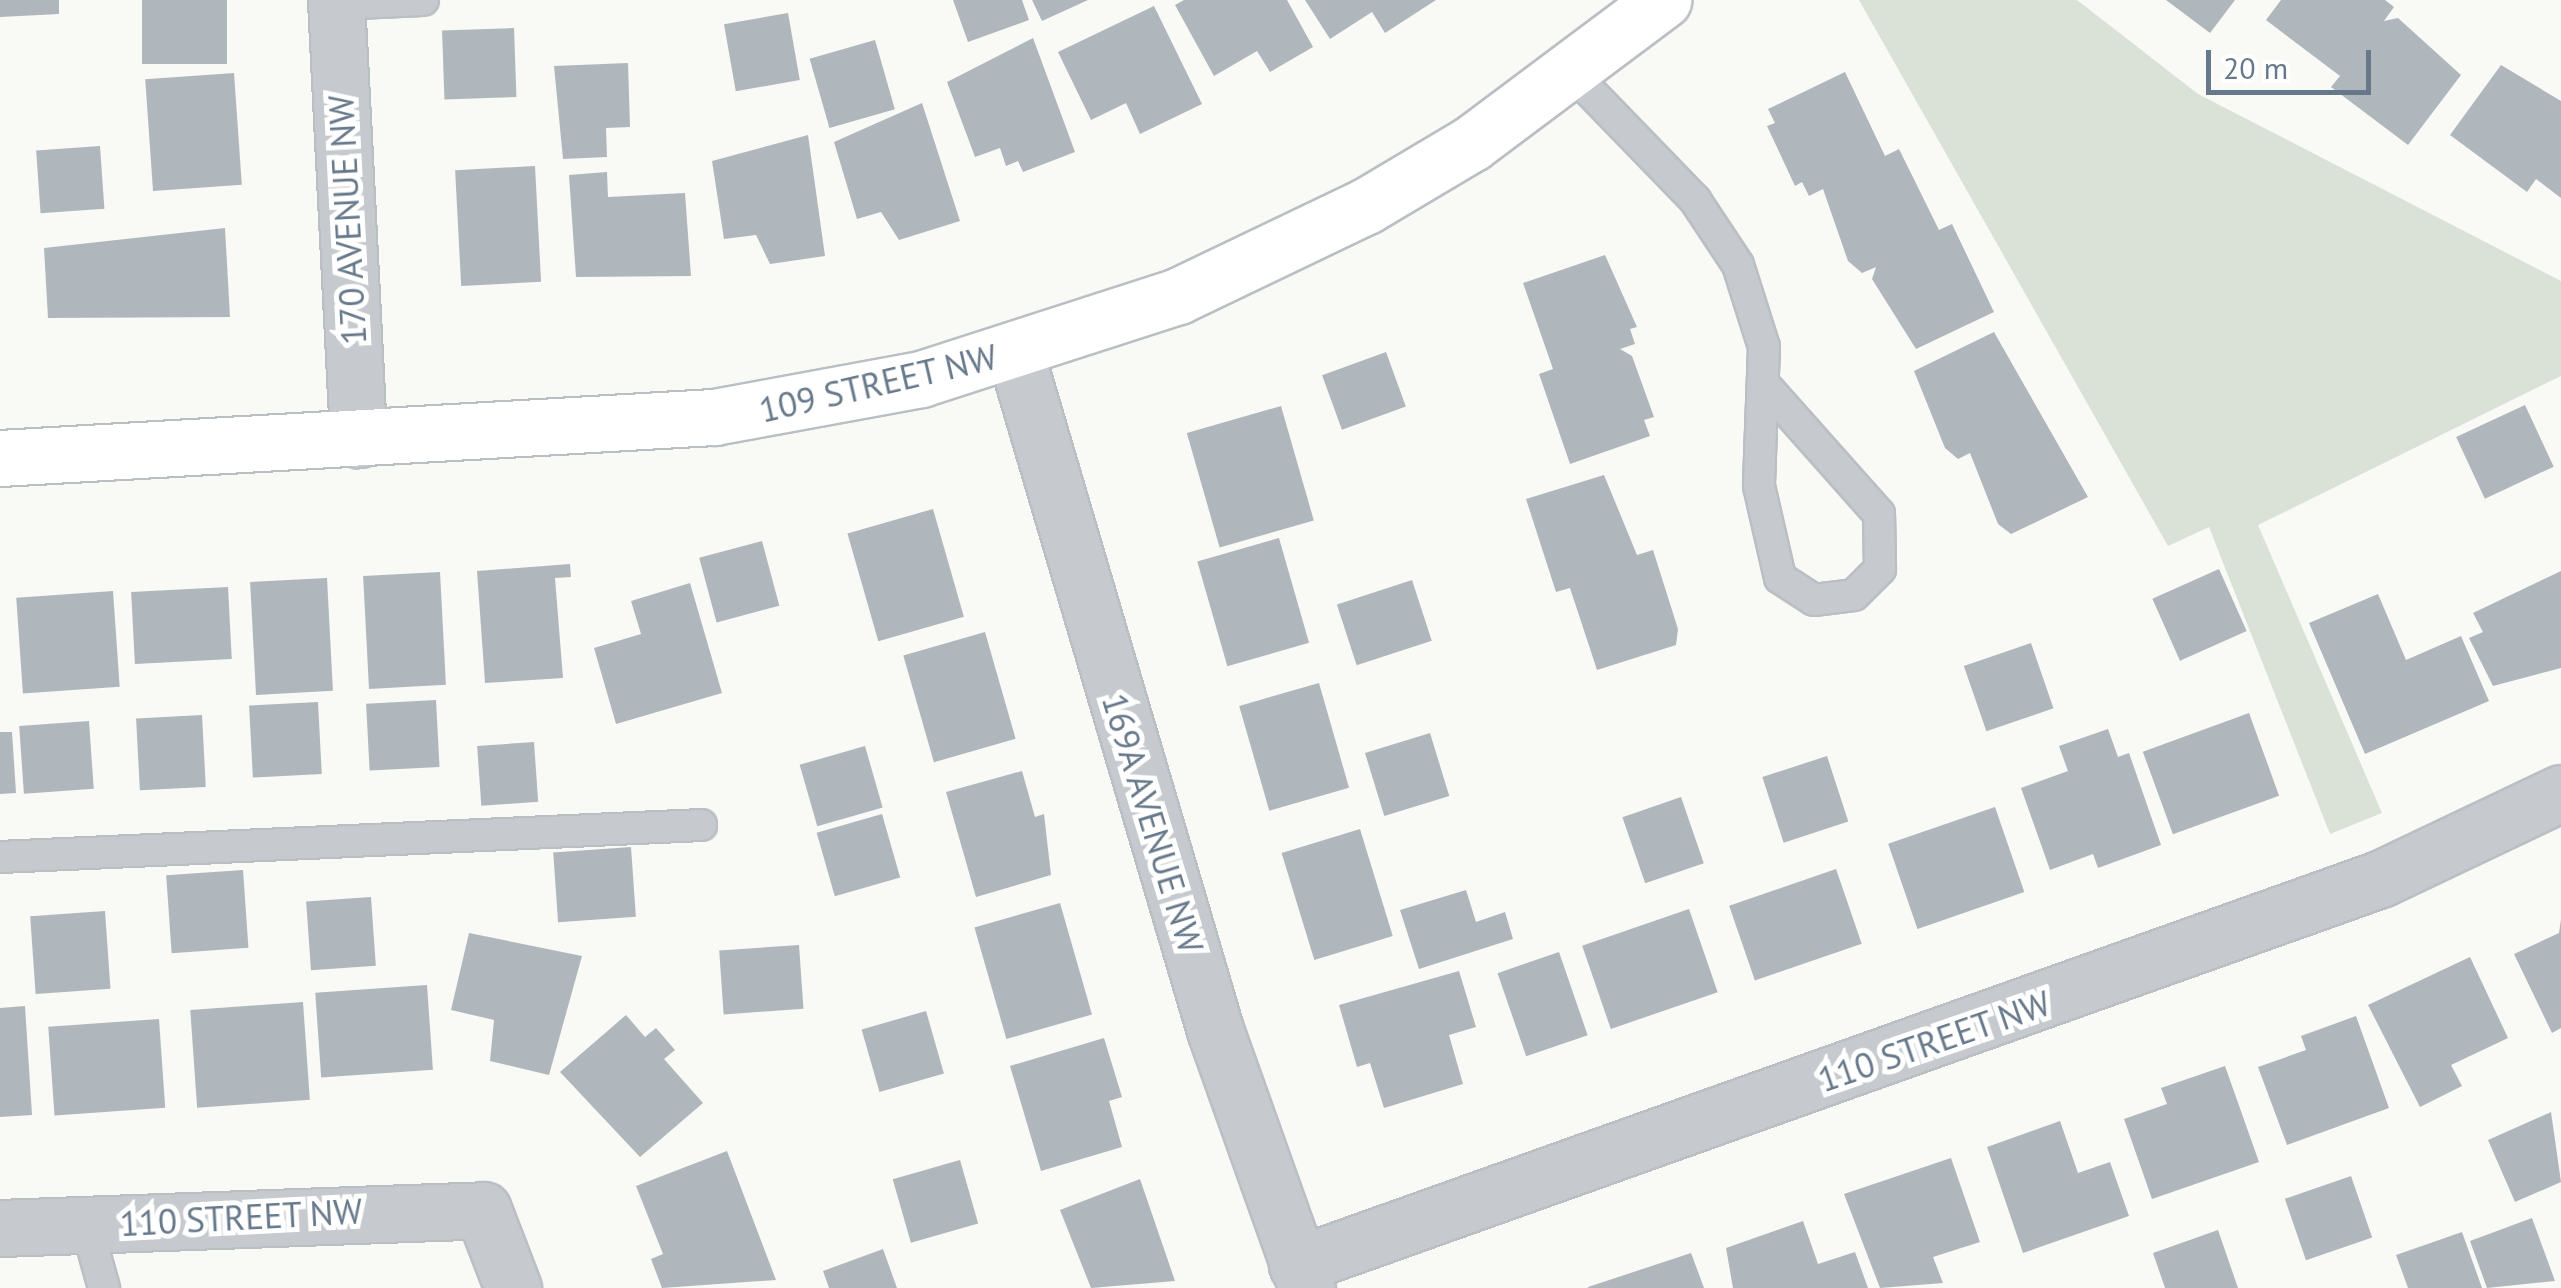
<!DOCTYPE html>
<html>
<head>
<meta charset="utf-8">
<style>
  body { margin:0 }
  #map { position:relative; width:2561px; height:1288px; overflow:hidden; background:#f9f9f6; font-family:"PT Sans",sans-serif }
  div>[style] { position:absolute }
  .green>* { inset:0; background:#dae1d7 }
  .building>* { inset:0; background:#afb7bd; transform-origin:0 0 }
  .roads { filter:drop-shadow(2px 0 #babfc4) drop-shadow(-2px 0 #babfc4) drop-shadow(0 2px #babfc4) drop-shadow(0 -2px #babfc4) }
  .lane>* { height:30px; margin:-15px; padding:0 15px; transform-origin:15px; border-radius:15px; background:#c6cace }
  .street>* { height:55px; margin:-27.5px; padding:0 27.5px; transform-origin:27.5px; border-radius:27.5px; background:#c6cace }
  .secondary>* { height:55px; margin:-27.5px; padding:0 27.5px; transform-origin:27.5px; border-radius:27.5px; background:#fff }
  span { translate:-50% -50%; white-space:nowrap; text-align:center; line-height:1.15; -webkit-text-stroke:10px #fff; paint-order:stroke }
  .street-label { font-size:35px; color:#667889 }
  .scale { position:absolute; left:2206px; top:50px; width:165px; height:45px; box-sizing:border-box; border:5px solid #667889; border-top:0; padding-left:12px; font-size:30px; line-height:35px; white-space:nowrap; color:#667889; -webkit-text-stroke:8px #fff; paint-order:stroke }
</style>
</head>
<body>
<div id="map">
  <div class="green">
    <div style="clip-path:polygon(1859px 0,2077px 0,2198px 94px,2561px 281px,2561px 376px,2258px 525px,2382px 813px,2330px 834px,2209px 527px,2168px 546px)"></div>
  </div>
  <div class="building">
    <div style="clip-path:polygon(0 0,59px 0,59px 14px,0 17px)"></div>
    <div style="left:142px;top:0;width:85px;height:64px"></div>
    <div style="clip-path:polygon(953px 0,1022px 0,1029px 20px,968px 42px)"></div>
    <div style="clip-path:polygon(1032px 0,1088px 0,1042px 21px)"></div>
    <div style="clip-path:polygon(1184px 0,1287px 0,1313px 47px,1270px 72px,1257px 51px,1214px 76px,1175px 5px)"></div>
    <div style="clip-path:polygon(1305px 0,1436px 0,1385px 33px,1372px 12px,1330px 39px)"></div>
    <div style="clip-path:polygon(2166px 0,2235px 0,2210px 33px)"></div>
    <div style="clip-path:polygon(2281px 0,2385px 0,2394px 7px,2384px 21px,2398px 18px,2461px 75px,2408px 145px,2331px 87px,2340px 76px,2266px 20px)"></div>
    <div style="clip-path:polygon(1154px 6px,1202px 104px,1140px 134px,1126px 103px,1091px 120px,1058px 52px)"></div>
    <div style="left:788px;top:13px;width:68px;height:65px;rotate:80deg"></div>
    <div style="left:514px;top:28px;width:69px;height:72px;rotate:88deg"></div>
    <div style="clip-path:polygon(1033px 38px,1075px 152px,1023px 172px,1018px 161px,1006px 166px,1000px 148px,975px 157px,947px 82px)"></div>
    <div style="left:875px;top:40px;width:72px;height:68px;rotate:74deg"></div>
    <div style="clip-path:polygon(628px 63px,630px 127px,606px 128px,607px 157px,563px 159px,554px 66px)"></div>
    <div style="clip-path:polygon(2501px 65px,2561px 101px,2561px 198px,2536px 179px,2527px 192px,2450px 135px)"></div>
    <div style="clip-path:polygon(1845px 72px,1885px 156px,1899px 149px,1939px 230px,1952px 224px,1994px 312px,1916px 349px,1872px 279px,1876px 267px,1862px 273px,1848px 261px,1823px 189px,1809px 196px,1802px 182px,1795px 186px,1767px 126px,1775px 123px,1768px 109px)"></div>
    <div style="left:234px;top:73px;width:112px;height:89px;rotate:86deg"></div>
    <div style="clip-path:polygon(922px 103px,960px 221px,899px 240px,881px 212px,857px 219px,834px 142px)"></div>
    <div style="clip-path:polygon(808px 135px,825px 256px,770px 264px,756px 235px,724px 239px,712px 161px)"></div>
    <div style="left:100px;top:146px;width:63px;height:64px;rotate:86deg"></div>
    <div style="left:535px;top:166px;width:116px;height:80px;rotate:87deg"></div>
    <div style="clip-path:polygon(607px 172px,608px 197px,685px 193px,691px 276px,576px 277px,569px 175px)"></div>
    <div style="clip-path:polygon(225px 228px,230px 317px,48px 318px,44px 248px)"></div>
    <div style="clip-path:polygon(1605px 255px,1637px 327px,1630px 329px,1635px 344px,1620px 349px,1632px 356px,1654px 417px,1644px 420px,1650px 436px,1570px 464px,1539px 374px,1553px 369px,1523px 283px)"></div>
    <div style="clip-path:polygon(1994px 332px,2088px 497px,2011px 534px,1998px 524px,1970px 453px,1958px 459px,1945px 448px,1914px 371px)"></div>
    <div style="left:1386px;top:352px;width:58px;height:68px;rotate:70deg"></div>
    <div style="left:2525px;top:405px;width:68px;height:76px;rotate:65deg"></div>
    <div style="left:1281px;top:406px;width:119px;height:98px;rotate:74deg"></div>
    <div style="clip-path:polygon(1604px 475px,1637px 555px,1653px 550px,1678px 629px,1676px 645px,1597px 670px,1570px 588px,1556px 592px,1526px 499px)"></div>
    <div style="left:933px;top:509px;width:112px;height:89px;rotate:74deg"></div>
    <div style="left:1279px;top:538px;width:109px;height:85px;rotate:74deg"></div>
    <div style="left:762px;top:541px;width:67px;height:65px;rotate:75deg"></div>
    <div style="clip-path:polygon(570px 564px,571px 577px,555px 578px,563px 678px,485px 683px,477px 571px)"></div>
    <div style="left:2219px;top:569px;width:68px;height:73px;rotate:66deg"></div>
    <div style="clip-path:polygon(2561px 571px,2561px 668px,2493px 686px,2469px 638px,2483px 632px,2473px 613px)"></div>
    <div style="left:440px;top:572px;width:113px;height:77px;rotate:87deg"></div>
    <div style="left:327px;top:578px;width:113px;height:77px;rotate:87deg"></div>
    <div style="left:1412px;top:580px;width:64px;height:79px;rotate:72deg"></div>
    <div style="clip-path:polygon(690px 583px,722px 693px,616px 724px,594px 648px,641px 634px,631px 601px)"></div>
    <div style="left:228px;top:587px;width:72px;height:97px;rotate:87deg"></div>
    <div style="left:113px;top:591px;width:96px;height:97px;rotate:86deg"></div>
    <div style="clip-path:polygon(2378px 594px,2406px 660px,2461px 636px,2489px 701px,2365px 754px,2309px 623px)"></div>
    <div style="left:985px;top:632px;width:111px;height:85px;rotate:74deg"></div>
    <div style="left:2031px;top:643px;width:69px;height:71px;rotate:71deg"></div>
    <div style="left:1319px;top:683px;width:109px;height:83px;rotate:74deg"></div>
    <div style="left:436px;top:700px;width:67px;height:70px;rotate:87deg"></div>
    <div style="left:318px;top:702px;width:72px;height:69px;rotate:87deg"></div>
    <div style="left:2249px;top:713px;width:88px;height:113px;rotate:70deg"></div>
    <div style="left:202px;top:715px;width:72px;height:66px;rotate:87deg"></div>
    <div style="left:89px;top:721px;width:68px;height:70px;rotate:86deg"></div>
    <div style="clip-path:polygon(2108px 729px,2118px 757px,2129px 753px,2161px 845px,2098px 868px,2093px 854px,2050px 870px,2021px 788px,2068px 771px,2059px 746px)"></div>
    <div style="clip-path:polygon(0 732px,12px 732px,16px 793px,0 794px)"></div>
    <div style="left:1430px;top:733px;width:66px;height:68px;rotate:73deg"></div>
    <div style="left:534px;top:742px;width:60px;height:57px;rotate:86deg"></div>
    <div style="left:865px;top:746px;width:64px;height:68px;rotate:74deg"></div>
    <div style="left:1827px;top:756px;width:69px;height:68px;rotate:72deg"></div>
    <div style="clip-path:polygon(1022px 771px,1035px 817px,1044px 814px,1051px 875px,976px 897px,946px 792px)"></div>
    <div style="left:1681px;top:797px;width:70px;height:62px;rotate:71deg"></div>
    <div style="left:1995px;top:807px;width:90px;height:113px;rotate:71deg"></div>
    <div style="left:882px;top:814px;width:66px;height:68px;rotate:74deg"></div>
    <div style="left:1360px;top:829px;width:112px;height:82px;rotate:73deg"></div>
    <div style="left:631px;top:847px;width:70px;height:78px;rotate:86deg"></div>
    <div style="left:1836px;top:869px;width:79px;height:113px;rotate:71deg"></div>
    <div style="left:243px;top:870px;width:78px;height:77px;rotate:86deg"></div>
    <div style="clip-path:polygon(1466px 890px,1476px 922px,1505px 912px,1513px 939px,1419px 969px,1400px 910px)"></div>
    <div style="left:371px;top:897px;width:69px;height:65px;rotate:86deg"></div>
    <div style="left:1060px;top:903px;width:116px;height:89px;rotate:74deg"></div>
    <div style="left:1689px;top:909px;width:88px;height:113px;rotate:71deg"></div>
    <div style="left:105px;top:911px;width:78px;height:75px;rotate:86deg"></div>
    <div style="clip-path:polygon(2561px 919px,2561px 1028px,2552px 1033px,2514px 954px,2559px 933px)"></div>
    <div style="clip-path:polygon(469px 933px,582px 956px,549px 1075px,490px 1061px,494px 1020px,451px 1010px)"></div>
    <div style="left:799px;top:945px;width:64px;height:80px;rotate:86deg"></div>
    <div style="left:1559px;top:952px;width:88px;height:65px;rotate:71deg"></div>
    <div style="clip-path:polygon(2470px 957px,2508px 1038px,2451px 1065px,2462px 1086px,2420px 1107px,2368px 1005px)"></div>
    <div style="clip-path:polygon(1459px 971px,1476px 1027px,1449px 1035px,1463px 1084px,1384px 1108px,1370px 1063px,1357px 1067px,1339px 1005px)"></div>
    <div style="left:427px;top:985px;width:85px;height:112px;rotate:86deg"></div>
    <div style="left:303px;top:1002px;width:98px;height:113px;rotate:86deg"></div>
    <div style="clip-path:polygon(25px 1006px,32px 1115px,0 1117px,0 1008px)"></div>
    <div style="left:926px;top:1011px;width:65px;height:67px;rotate:74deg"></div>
    <div style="clip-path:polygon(626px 1015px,645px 1037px,656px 1028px,675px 1050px,664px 1059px,703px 1103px,640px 1157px,560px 1072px)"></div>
    <div style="clip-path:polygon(2356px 1016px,2389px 1108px,2287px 1145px,2258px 1067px,2306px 1050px,2301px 1036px)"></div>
    <div style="left:159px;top:1019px;width:89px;height:111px;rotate:86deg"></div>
    <div style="clip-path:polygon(1104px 1038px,1122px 1097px,1109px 1101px,1122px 1147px,1041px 1171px,1010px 1066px)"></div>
    <div style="clip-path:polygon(2225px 1066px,2259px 1162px,2152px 1199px,2124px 1119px,2167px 1104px,2161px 1088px)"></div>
    <div style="clip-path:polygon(2551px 1112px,2561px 1182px,2515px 1202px,2488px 1140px)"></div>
    <div style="clip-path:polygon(2060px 1121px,2078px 1173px,2110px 1162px,2129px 1216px,2023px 1253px,1987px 1147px)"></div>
    <div style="clip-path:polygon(727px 1151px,776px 1280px,662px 1288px,651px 1259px,663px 1254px,636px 1186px)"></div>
    <div style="clip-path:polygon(1951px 1158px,1980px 1242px,1933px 1257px,1943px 1283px,1880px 1288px,1844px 1194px)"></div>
    <div style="left:960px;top:1160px;width:66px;height:70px;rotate:74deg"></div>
    <div style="left:2351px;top:1176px;width:65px;height:70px;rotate:71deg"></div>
    <div style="clip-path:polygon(1140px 1179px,1175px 1281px,1091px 1288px,1060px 1210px)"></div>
    <div style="clip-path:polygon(2532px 1218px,2555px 1281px,2487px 1288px,2470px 1241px)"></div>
    <div style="clip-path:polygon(1803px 1221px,1818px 1264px,1855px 1252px,1868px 1288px,1733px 1288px,1726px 1248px)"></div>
    <div style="clip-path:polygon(2218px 1230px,2238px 1288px,2165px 1288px,2153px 1253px)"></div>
    <div style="clip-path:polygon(2462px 1232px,2482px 1288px,2408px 1288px,2396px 1255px)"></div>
    <div style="clip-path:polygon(883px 1249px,897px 1288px,829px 1288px,823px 1271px)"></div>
    <div style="clip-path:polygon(1691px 1253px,1704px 1288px,1588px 1288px,1588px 1287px)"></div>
  </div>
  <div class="roads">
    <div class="lane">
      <div style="left:336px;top:4px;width:87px;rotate:-2.6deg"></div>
      <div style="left:1572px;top:73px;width:177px;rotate:45.9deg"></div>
      <div style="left:1695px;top:200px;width:78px;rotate:56.5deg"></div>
      <div style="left:1738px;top:265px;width:86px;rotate:72.4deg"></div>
      <div style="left:1764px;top:347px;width:139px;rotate:92.1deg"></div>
      <div style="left:1759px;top:486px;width:94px;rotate:77.1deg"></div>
      <div style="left:1780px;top:578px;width:40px;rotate:32.9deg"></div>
      <div style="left:1814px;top:600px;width:40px;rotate:-7.1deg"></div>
      <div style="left:1854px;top:595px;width:37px;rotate:-45deg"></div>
      <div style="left:1880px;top:569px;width:55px;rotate:-91deg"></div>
      <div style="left:1879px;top:514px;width:167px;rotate:-131.6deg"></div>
      <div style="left:0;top:857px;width:702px;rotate:-2.61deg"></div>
      <div style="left:87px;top:1227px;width:63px;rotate:74.4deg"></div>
    </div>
    <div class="street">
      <div style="left:336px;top:0;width:440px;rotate:87.1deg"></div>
      <div style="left:1015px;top:352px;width:707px;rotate:73.56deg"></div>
      <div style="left:1215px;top:1030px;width:274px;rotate:70.4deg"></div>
      <div style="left:0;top:1228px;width:483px;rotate:-2.1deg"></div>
      <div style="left:483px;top:1210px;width:84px;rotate:69deg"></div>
      <div style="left:1297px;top:1265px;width:1150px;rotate:-19.62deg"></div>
      <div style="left:2380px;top:879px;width:200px;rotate:-25.4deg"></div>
    </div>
    <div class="secondary">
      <div style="left:0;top:458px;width:715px;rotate:-3.29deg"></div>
      <div style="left:714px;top:417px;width:210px;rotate:-10.4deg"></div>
      <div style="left:921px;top:379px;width:270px;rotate:-17.9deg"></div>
      <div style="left:1178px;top:296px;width:208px;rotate:-25.6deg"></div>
      <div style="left:1366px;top:206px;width:123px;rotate:-30.7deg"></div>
      <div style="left:1472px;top:143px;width:239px;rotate:-36.8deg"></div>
    </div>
  </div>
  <div class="street-label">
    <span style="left:347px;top:220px;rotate:-93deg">170 AVENUE NW</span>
    <span style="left:878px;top:383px;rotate:-13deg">109 STREET NW</span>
    <span style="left:1153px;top:823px;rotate:73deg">169A AVENUE NW</span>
    <span style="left:1934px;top:1041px;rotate:-19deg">110 STREET NW</span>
    <span style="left:241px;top:1217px;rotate:-3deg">110 STREET NW</span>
  </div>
  <div class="scale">20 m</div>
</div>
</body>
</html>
